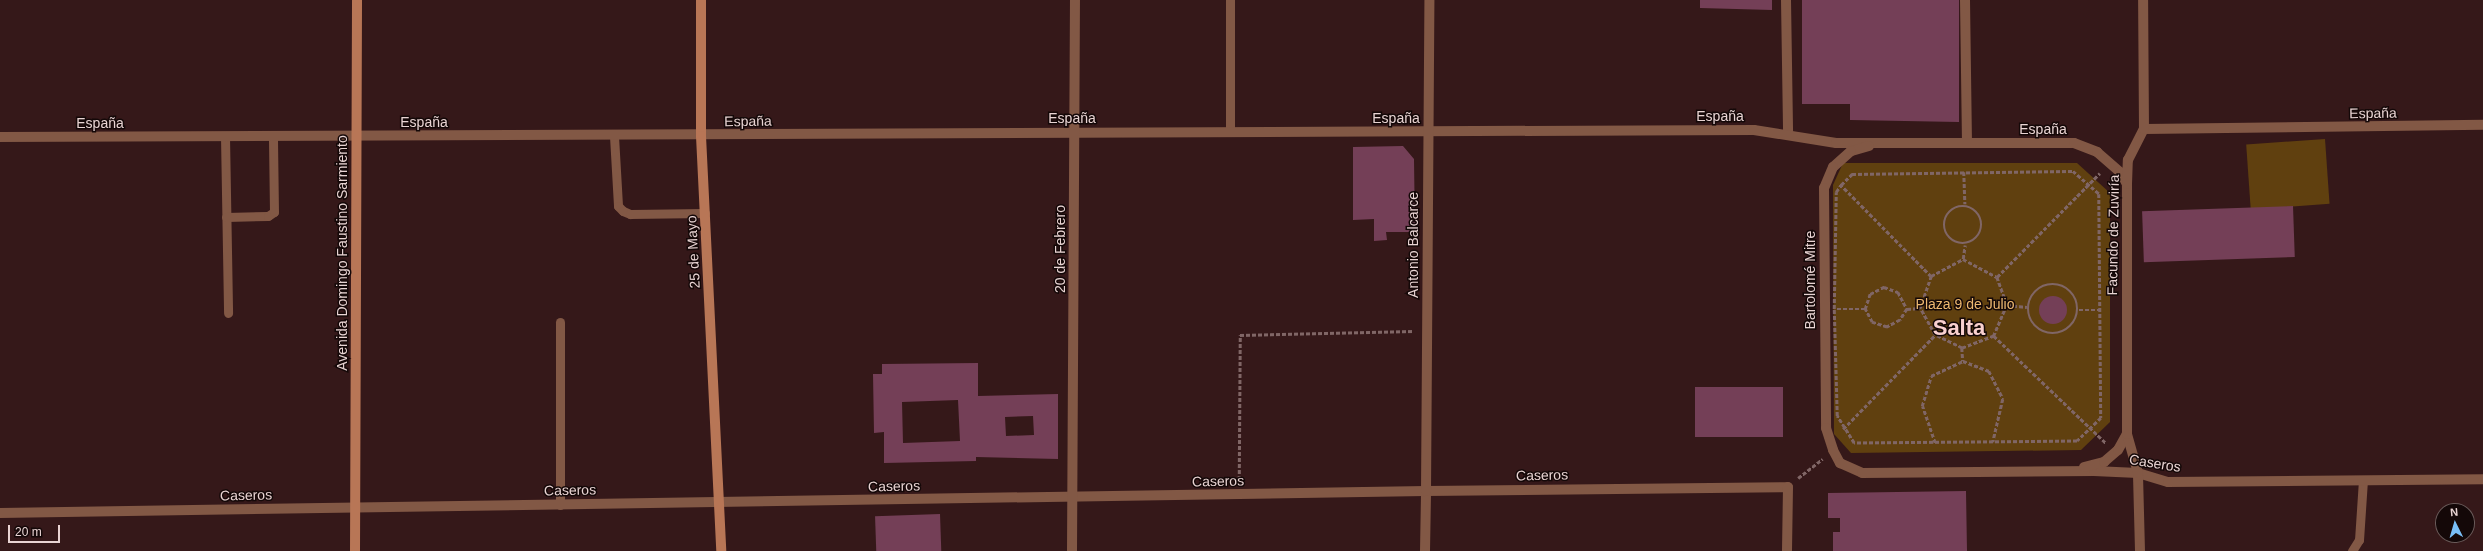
<!DOCTYPE html>
<html>
<head>
<meta charset="utf-8">
<style>
  body { margin:0 }
  #map { position:relative; width:2483px; height:551px; overflow:hidden; background:#351819; font-family:Arial,sans-serif }
  div>[style] { position:absolute }
  .green>* { inset:0; background:#60400f; transform-origin:0 0 }
  .building>* { inset:0; background:#743f57; transform-origin:0 0 }
  .round { border-radius:50% }
  .path>* { height:2.5px; margin-top:-1.25px; transform-origin:0; background:repeating-linear-gradient(90deg,#806666 0 4px,transparent 0 6px) }
  .path>.ring { margin:-1.25px; padding:0; box-sizing:content-box; background:none; border:2.5px solid #806666; border-radius:50% }
  .service>* { height:9px; margin:-4.5px; padding:0 4.5px; transform-origin:4.5px; border-radius:4.5px; background:#825845 }
  .pedestrian>* { height:10px; margin:-5px; padding:0 5px; transform-origin:5px; border-radius:5px; background:#825845 }
  .minor>* { height:10px; margin:-5px; padding:0 5px; transform-origin:5px; border-radius:5px; background:#825845 }
  .secondary>* { height:10px; margin:-5px; padding:0 5px; transform-origin:5px; border-radius:5px; background:#b87656 }
  span { translate:-50% -50%; white-space:nowrap; text-align:center; line-height:1.15; -webkit-text-stroke:3px #140808; paint-order:stroke }
  .street-label { font-size:14px; color:#e9d4d3 }
  .park-label { font-size:14px; color:#efb971 }
  .town-label { font-size:22px; color:#f9d0cf; font-weight:700 }
  .north { position:absolute; left:2435px; top:503px; width:40px; height:40px; box-sizing:border-box; background:#140808; border:1px solid #695a59; border-radius:50%; rotate:355deg; font-size:11px; font-weight:700; line-height:16px; text-align:center; color:#e9d4d3 }
  .north::after { content:''; display:block; margin:auto; width:14px; height:18px; background:#79bff8; clip-path:polygon(50% 0,100% 100%,50% 72%,0 100%) }
  .scale { position:absolute; left:8px; top:525px; width:52px; height:18px; box-sizing:border-box; border:2px solid #e9d4d3; border-top:0; padding-left:5px; font-size:12px; line-height:14px; white-space:nowrap; color:#e9d4d3; -webkit-text-stroke:3px #140808; paint-order:stroke }
</style>
</head>
<body>
<div id="map">
  <div class="green">
    <div style="left:2325px;top:139px;width:65px;height:79px;rotate:86deg"></div>
    <div style="clip-path:polygon(1843px 163px,2077px 163px,2110px 193px,2110px 422px,2081px 450px,1851px 453px,1834px 434px,1833px 185px)"></div>
  </div>
  <div class="building">
    <div style="clip-path:polygon(1700px 0,1772px 0,1772px 10px,1700px 8px)"></div>
    <div style="clip-path:polygon(1802px 0,1959px 0,1959px 122px,1850px 120px,1850px 104px,1802px 104px)"></div>
    <div style="clip-path:polygon(1403px 146px,1414px 159px,1415px 232px,1386px 232px,1387px 240px,1374px 241px,1374px 219px,1353px 220px,1353px 147px)"></div>
    <div style="left:2293px;top:206px;width:51px;height:151px;rotate:88deg"></div>
    <div class="round" style="left:2039px;top:296px;width:28px;height:28px"></div>
    <div style="clip-path:polygon(evenodd,978px 363px,978px 396px,1058px 394px,1058px 459px,976px 457px,976px 461px,884px 463px,884px 432px,874px 433px,873px 374px,882px 374px,882px 364px,978px 363px,958px 400px,960px 441px,903px 443px,902px 402px,958px 400px,978px 363px,1033px 416px,1034px 435px,1006px 436px,1005px 417px,1033px 416px)"></div>
    <div style="left:1783px;top:387px;width:50px;height:88px;rotate:90deg"></div>
    <div style="clip-path:polygon(1966px 491px,1967px 551px,1833px 551px,1833px 532px,1840px 532px,1840px 518px,1828px 518px,1828px 493px)"></div>
    <div style="left:940px;top:514px;width:37px;height:65px;rotate:88deg"></div>
  </div>
  <div class="path">
    <div style="left:2073px;top:171px;width:35px;rotate:41deg"></div>
    <div style="left:2099px;top:194px;width:224px;rotate:89.5deg"></div>
    <div style="left:2101px;top:418px;width:33px;rotate:136deg"></div>
    <div style="left:2077px;top:441px;width:223px;rotate:179.5deg"></div>
    <div style="left:1854px;top:443px;width:32px;rotate:-122deg"></div>
    <div style="left:1837px;top:416px;width:107px;rotate:-91.6deg"></div>
    <div style="left:1834px;top:309px;width:117px;rotate:-89deg"></div>
    <div style="left:1836px;top:192px;width:9px;rotate:-54deg"></div>
    <div style="left:1841px;top:185px;width:16px;rotate:-45deg"></div>
    <div style="left:1852px;top:174px;width:221px;rotate:-0.8deg"></div>
    <div style="left:1964px;top:172px;width:32px;rotate:88deg"></div>
    <div style="left:1840px;top:184px;width:129px;rotate:45.3deg"></div>
    <div class="ring" style="left:1944px;top:206px;width:35.5px;height:35.5px"></div>
    <div style="left:1963px;top:259px;width:38px;rotate:28deg"></div>
    <div style="left:1997px;top:277px;width:30px;rotate:70deg"></div>
    <div style="left:2007px;top:305px;width:34px;rotate:113deg"></div>
    <div style="left:1994px;top:336px;width:34px;rotate:159deg"></div>
    <div style="left:1962px;top:348px;width:30px;rotate:-154deg"></div>
    <div style="left:1935px;top:335px;width:31px;rotate:-119deg"></div>
    <div style="left:1920px;top:308px;width:34px;rotate:-71deg"></div>
    <div style="left:1931px;top:276px;width:36px;rotate:-28deg"></div>
    <div style="left:1963px;top:259px;width:14px;rotate:-82deg"></div>
    <div style="left:1997px;top:277px;width:146px;rotate:-45.3deg"></div>
    <div class="ring" style="left:2028px;top:284px;width:47.5px;height:47.5px"></div>
    <div style="left:1884px;top:287px;width:15px;rotate:20deg"></div>
    <div style="left:1898px;top:292px;width:19px;rotate:62deg"></div>
    <div style="left:1907px;top:309px;width:13px;rotate:122deg"></div>
    <div style="left:1900px;top:320px;width:15px;rotate:152deg"></div>
    <div style="left:1887px;top:327px;width:16px;rotate:-162deg"></div>
    <div style="left:1872px;top:322px;width:15px;rotate:-118deg"></div>
    <div style="left:1865px;top:309px;width:16px;rotate:-72deg"></div>
    <div style="left:1870px;top:294px;width:16px;rotate:-27deg"></div>
    <div style="left:2007px;top:305px;width:20px;rotate:6deg"></div>
    <div style="left:1837px;top:309px;width:28px"></div>
    <div style="left:1907px;top:309px;width:13px;rotate:-4deg"></div>
    <div style="left:2079px;top:310px;width:21px"></div>
    <div style="left:1994px;top:336px;width:155px;rotate:43.7deg"></div>
    <div style="left:1962px;top:348px;width:13px;rotate:86deg"></div>
    <div style="left:1843px;top:429px;width:132px;rotate:-45.6deg"></div>
    <div style="left:1935px;top:443px;width:39px;rotate:-109deg"></div>
    <div style="left:1922px;top:406px;width:31px;rotate:-73deg"></div>
    <div style="left:1931px;top:376px;width:35px;rotate:-25deg"></div>
    <div style="left:1963px;top:361px;width:28px;rotate:21deg"></div>
    <div style="left:1989px;top:371px;width:31px;rotate:63deg"></div>
    <div style="left:2003px;top:399px;width:44px;rotate:103.1deg"></div>
    <div style="left:1798px;top:478px;width:31px;rotate:-38deg"></div>
    <div style="left:1239px;top:480px;width:145px;rotate:-89.6deg"></div>
    <div style="left:1240px;top:335px;width:174px;rotate:-1.3deg"></div>
  </div>
  <div class="service">
    <div style="left:1230px;top:132px;width:132px;rotate:-90deg"></div>
    <div style="left:225px;top:136px;width:177px;rotate:89deg"></div>
    <div style="left:614px;top:136px;width:70px;rotate:86.7deg"></div>
    <div style="left:618px;top:206px;width:7px;rotate:45deg"></div>
    <div style="left:623px;top:211px;width:8px;rotate:23deg"></div>
    <div style="left:630px;top:214px;width:75px;rotate:-0.8deg"></div>
    <div style="left:226px;top:217px;width:42px;rotate:-1.4deg"></div>
    <div style="left:268px;top:216px;width:7px;rotate:-34deg"></div>
    <div style="left:274px;top:212px;width:76px;rotate:-90.8deg"></div>
    <div style="left:560px;top:505px;width:183px;rotate:-90deg"></div>
    <div style="left:2352px;top:551px;width:13px;rotate:-58deg"></div>
    <div style="left:2359px;top:540px;width:60px;rotate:-86.2deg"></div>
  </div>
  <div class="pedestrian">
    <div style="left:1965px;top:0;width:143px;rotate:89.2deg"></div>
    <div style="left:1425px;top:551px;width:60px;rotate:-89deg"></div>
    <div style="left:1426px;top:491px;width:362px;rotate:-0.6deg"></div>
    <div style="left:1788px;top:487px;width:64px;rotate:90.9deg"></div>
  </div>
  <div class="minor">
    <div style="left:1786px;top:0;width:134px;rotate:89.1deg"></div>
    <div style="left:2144px;top:129px;width:339px;rotate:-0.7deg"></div>
    <div style="left:0;top:137px;width:1754px;rotate:-0.23deg"></div>
    <div style="left:1754px;top:130px;width:83px;rotate:9deg"></div>
    <div style="left:1836px;top:143px;width:238px"></div>
    <div style="left:2074px;top:143px;width:25px;rotate:21deg"></div>
    <div style="left:2097px;top:152px;width:30px;rotate:41deg"></div>
    <div style="left:2120px;top:172px;width:14px;rotate:60deg"></div>
    <div style="left:1869px;top:146px;width:19px;rotate:164deg"></div>
    <div style="left:1851px;top:151px;width:24px;rotate:138deg"></div>
    <div style="left:1833px;top:167px;width:23px;rotate:113deg"></div>
    <div style="left:1824px;top:188px;width:240px;rotate:89.5deg"></div>
    <div style="left:1826px;top:428px;width:23px;rotate:72deg"></div>
    <div style="left:1833px;top:450px;width:15px;rotate:62deg"></div>
    <div style="left:1840px;top:463px;width:24px;rotate:24deg"></div>
    <div style="left:1862px;top:473px;width:232px;rotate:-0.5deg"></div>
    <div style="left:2094px;top:471px;width:44px;rotate:2.6deg"></div>
    <div style="left:2138px;top:473px;width:31px;rotate:17deg"></div>
    <div style="left:2168px;top:482px;width:315px;rotate:-0.5deg"></div>
    <div style="left:2084px;top:467px;width:21px;rotate:-14deg"></div>
    <div style="left:2104px;top:462px;width:18px;rotate:-41deg"></div>
    <div style="left:2118px;top:450px;width:18px;rotate:-61deg"></div>
    <div style="left:0;top:513px;width:1426px;rotate:-0.88deg"></div>
    <div style="left:1426px;top:491px;width:491px;rotate:-89.6deg"></div>
    <div style="left:1072px;top:551px;width:551px;rotate:-89.69deg"></div>
    <div style="left:2140px;top:551px;width:78px;rotate:-91.5deg"></div>
    <div style="left:2138px;top:473px;width:41px;rotate:-105.8deg"></div>
    <div style="left:2127px;top:434px;width:250px;rotate:-90deg"></div>
    <div style="left:2127px;top:184px;width:24px;rotate:-88deg"></div>
    <div style="left:2128px;top:160px;width:35px;rotate:-63deg"></div>
    <div style="left:2144px;top:129px;width:129px;rotate:-90.4deg"></div>
  </div>
  <div class="secondary">
    <div style="left:701px;top:0;width:136px;rotate:90deg"></div>
    <div style="left:701px;top:136px;width:415px;rotate:87.2deg"></div>
    <div style="left:355px;top:551px;width:551px;rotate:-89.79deg"></div>
  </div>
  <div class="street-label">
    <span style="left:2373px;top:113px;rotate:-1deg">España</span>
    <span style="left:1720px;top:116px">España</span>
    <span style="left:1072px;top:118px">España</span>
    <span style="left:1396px;top:118px">España</span>
    <span style="left:748px;top:121px;rotate:-1deg">España</span>
    <span style="left:424px;top:122px">España</span>
    <span style="left:100px;top:123px">España</span>
    <span style="left:2043px;top:129px">España</span>
    <span style="left:2113px;top:235px;rotate:-89deg">Facundo de Zuviría</span>
    <span style="left:1413px;top:245px;rotate:-90deg">Antonio Balcarce</span>
    <span style="left:1060px;top:249px;rotate:-90deg">20 de Febrero</span>
    <span style="left:693px;top:252px;rotate:-93deg">25 de Mayo</span>
    <span style="left:342px;top:253px;rotate:-90deg">Avenida Domingo Faustino Sarmiento</span>
    <span style="left:1810px;top:280px;rotate:-90deg">Bartolomé Mitre</span>
    <span style="left:2155px;top:463px;rotate:9deg">Caseros</span>
    <span style="left:1542px;top:475px;rotate:-1deg">Caseros</span>
    <span style="left:1218px;top:481px;rotate:-1deg">Caseros</span>
    <span style="left:894px;top:486px;rotate:-1deg">Caseros</span>
    <span style="left:570px;top:490px;rotate:-1deg">Caseros</span>
    <span style="left:246px;top:495px;rotate:-1deg">Caseros</span>
  </div>
  <div class="park-label">
    <span style="left:1965px;top:304px">Plaza 9 de Julio</span>
  </div>
  <div class="town-label">
    <span style="left:1959px;top:328px">Salta</span>
  </div>
  <div class="north">N</div>
  <div class="scale">20 m</div>
</div>
</body>
</html>
